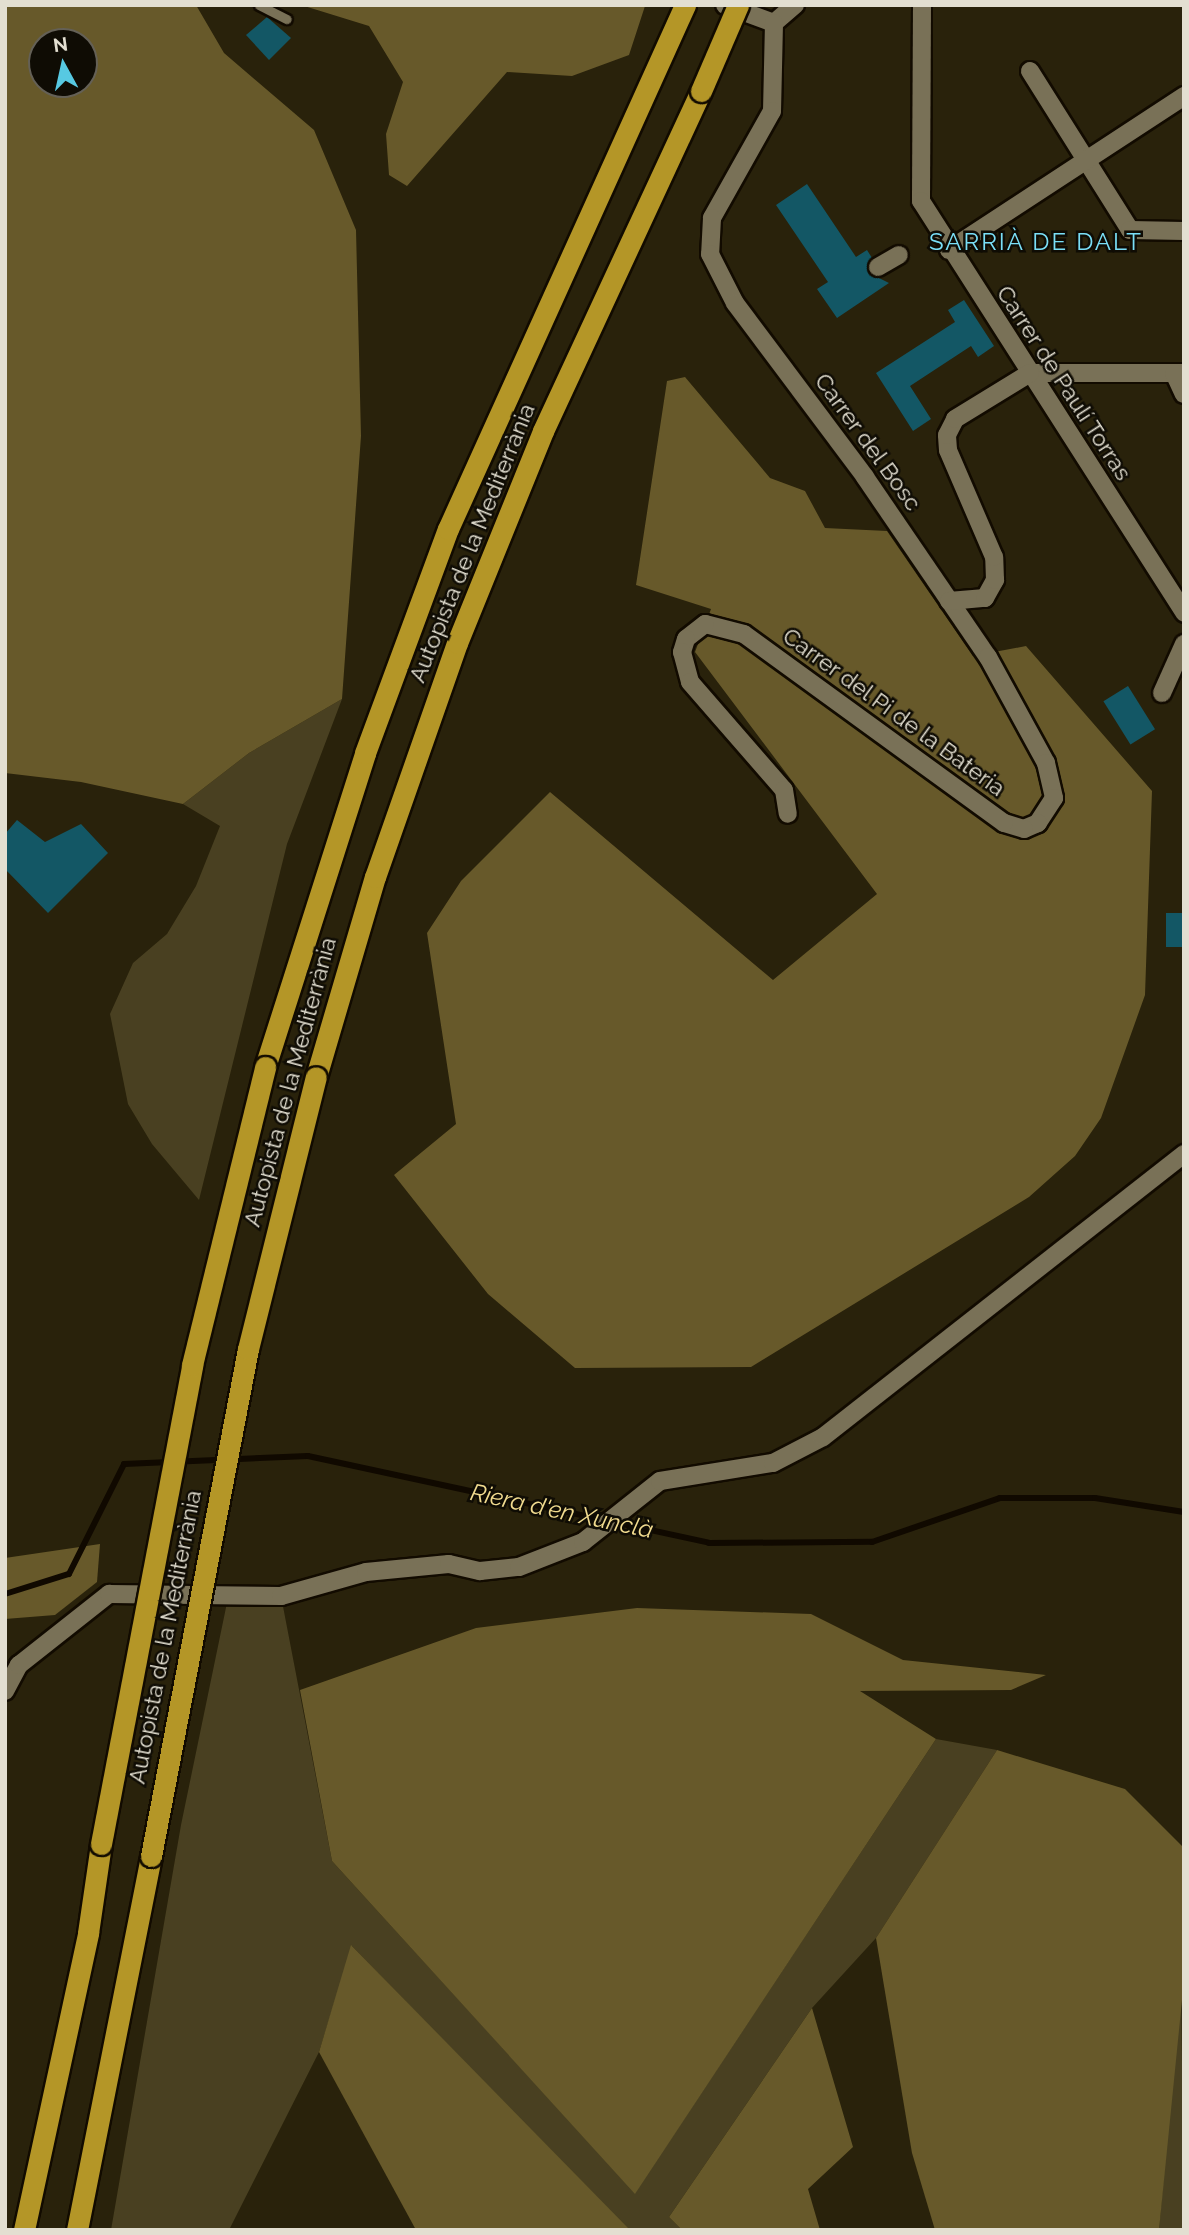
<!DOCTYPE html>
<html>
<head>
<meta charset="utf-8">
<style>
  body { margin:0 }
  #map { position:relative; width:1189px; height:2235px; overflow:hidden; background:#29220b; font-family:Raleway,sans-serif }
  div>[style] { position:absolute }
  .green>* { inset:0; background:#494021 }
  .forest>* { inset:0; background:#67592a }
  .stream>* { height:6px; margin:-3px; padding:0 3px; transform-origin:3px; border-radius:3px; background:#100900 }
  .building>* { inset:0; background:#135765; transform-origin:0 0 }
  .roads { filter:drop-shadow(2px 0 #120b00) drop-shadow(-2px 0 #120b00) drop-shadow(0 2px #120b00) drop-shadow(0 -2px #120b00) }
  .lane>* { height:9px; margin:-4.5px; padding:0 4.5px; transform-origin:4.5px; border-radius:4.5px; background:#797157 }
  .street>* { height:18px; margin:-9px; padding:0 9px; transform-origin:9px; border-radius:9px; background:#797157 }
  .highway>* { height:21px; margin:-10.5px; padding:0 10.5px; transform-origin:10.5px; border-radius:10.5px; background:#b49627 }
  .bridges { filter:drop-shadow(2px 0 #120b00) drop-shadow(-2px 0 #120b00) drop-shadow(0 2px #120b00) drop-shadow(0 -2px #120b00) }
  .highway-bridge>* { height:21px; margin:-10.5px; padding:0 10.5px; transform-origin:10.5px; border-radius:10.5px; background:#b49627 }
  span { translate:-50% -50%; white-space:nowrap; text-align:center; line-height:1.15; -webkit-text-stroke:5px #0f0c04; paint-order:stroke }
  .street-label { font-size:23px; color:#e3dfd1 }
  .neighbourhood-label { font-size:24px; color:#7adff7; letter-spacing:2px }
  .water-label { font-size:24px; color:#f1db8f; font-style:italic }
  .frame { position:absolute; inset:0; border:7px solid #e3dfd1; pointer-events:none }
  .north { position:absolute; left:28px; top:28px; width:70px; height:70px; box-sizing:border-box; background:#0f0c04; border:2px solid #646056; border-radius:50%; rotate:352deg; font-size:19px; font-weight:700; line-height:28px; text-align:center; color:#e3dfd1 }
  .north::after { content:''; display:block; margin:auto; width:24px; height:32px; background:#57c9e2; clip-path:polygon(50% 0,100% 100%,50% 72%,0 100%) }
</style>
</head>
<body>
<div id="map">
  <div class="green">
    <div style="clip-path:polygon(342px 699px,287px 844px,199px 1200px,152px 1144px,128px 1104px,110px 1014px,133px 963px,167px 934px,196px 886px,220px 826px,183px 804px,249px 753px)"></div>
    <div style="clip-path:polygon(229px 1593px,281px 1596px,332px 1861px,635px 2193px,936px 1739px,997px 1750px,876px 1938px,812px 2008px,669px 2217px,682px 2230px,627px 2230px,352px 1946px,319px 2052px,229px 2230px,111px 2230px,181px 1825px)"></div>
    <div style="clip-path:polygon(1181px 1980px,1184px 2230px,1159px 2230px)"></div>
  </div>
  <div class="forest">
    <div style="clip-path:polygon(evenodd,5px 5px,196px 5px,224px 53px,314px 130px,356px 230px,361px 436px,342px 699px,249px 753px,183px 804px,81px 782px,5px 773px,5px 5px,84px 42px,84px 84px,42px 84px,42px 42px,84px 42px)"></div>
    <div style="clip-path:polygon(301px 5px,645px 5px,645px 6px,629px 55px,572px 76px,507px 72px,407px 186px,389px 175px,386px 134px,403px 82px,369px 26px)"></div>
    <div style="clip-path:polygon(685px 377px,770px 478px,805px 491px,825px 528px,887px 531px,973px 656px,1026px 646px,1152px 791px,1145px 995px,1101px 1118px,1075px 1156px,1029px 1197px,751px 1367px,575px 1368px,488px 1294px,394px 1175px,456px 1124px,427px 933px,461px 881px,550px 792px,773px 980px,877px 894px,695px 652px,711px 609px,636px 585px,667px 381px)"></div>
    <div style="clip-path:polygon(100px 1544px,97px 1582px,55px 1615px,5px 1619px,5px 1558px)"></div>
    <div style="clip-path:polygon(637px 1608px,811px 1614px,903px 1660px,1046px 1675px,1011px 1690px,860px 1691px,936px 1739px,635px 2194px,332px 1861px,300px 1690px,476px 1628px)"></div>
    <div style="clip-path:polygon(997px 1750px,1125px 1789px,1184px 1848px,1184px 1980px,1159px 2230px,935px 2230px,912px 2153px,876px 1938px)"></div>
    <div style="clip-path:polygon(351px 1945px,628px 2228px,627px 2230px,416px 2230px,319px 2052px)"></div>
    <div style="clip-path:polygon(812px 2008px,853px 2147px,808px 2189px,820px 2230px,682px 2230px,669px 2217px)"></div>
  </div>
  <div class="stream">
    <div style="left:5px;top:1594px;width:67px;rotate:-17.4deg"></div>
    <div style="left:69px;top:1574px;width:123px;rotate:-63.4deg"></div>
    <div style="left:124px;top:1464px;width:184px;rotate:-2.5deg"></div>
    <div style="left:308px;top:1456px;width:410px;rotate:12.2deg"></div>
    <div style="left:709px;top:1543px;width:163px;rotate:-0.4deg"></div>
    <div style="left:872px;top:1542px;width:135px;rotate:-19deg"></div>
    <div style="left:1000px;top:1498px;width:95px"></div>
    <div style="left:1095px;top:1498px;width:90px;rotate:8.9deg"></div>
  </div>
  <div class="building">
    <div style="clip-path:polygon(267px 17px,291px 38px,269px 60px,246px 35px)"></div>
    <div style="clip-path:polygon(807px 184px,856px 257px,867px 250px,872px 258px,869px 273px,889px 283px,837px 318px,817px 289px,828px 282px,776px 205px)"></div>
    <div style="clip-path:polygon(964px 300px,994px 346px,978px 357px,971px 346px,910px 386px,931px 419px,913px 431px,876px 373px,955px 322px,948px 310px)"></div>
    <div style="left:1128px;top:686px;width:51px;height:29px;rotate:58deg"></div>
    <div style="clip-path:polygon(17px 820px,45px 842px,81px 824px,108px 853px,48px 913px,5px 869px,5px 834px)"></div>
    <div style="left:1166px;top:913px;width:18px;height:34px"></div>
  </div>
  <div class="roads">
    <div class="lane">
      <div style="left:259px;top:5px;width:31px;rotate:27deg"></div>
    </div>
    <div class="street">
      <div style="left:725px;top:5px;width:52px;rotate:20.2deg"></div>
      <div style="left:774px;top:23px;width:28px;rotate:-41deg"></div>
      <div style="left:922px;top:5px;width:196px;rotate:90.3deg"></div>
      <div style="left:921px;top:201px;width:489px;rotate:57.4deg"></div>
      <div style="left:774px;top:23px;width:88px;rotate:91.3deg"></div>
      <div style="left:772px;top:111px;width:123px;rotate:119.3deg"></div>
      <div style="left:712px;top:218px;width:36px;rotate:93deg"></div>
      <div style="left:710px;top:254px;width:55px;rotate:63deg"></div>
      <div style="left:735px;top:303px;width:217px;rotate:53.2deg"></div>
      <div style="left:865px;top:477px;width:218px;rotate:55.7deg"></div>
      <div style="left:988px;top:657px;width:121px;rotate:61.3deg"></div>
      <div style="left:1046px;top:763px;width:36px;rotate:77deg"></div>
      <div style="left:1054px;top:798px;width:30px;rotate:123deg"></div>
      <div style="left:1038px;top:823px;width:15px;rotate:157deg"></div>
      <div style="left:1024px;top:829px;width:21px;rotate:-163deg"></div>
      <div style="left:1004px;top:823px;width:321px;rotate:-144deg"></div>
      <div style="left:744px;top:634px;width:40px;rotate:-165.6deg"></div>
      <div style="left:705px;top:624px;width:24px;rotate:142deg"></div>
      <div style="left:686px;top:639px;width:14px;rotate:107deg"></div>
      <div style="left:682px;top:652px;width:31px;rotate:75deg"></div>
      <div style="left:690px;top:682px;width:143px;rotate:49deg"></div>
      <div style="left:784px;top:790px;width:24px;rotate:81deg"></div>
      <div style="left:1030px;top:71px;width:188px;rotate:57.8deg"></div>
      <div style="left:1130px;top:230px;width:54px;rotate:1.1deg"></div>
      <div style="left:949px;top:250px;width:281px;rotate:-33.2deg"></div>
      <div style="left:878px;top:267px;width:24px;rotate:-30deg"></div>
      <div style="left:1030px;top:373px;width:154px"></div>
      <div style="left:1174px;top:373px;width:23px;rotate:65deg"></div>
      <div style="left:949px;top:601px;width:36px;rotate:-5deg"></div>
      <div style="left:985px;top:598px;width:21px;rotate:-61deg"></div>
      <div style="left:995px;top:580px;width:23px;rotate:-92deg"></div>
      <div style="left:994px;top:557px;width:116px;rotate:-113.3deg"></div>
      <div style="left:948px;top:450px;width:15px;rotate:-94deg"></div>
      <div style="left:947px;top:435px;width:18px;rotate:-63deg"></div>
      <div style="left:955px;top:419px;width:88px;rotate:-31.5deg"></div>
      <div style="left:1162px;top:693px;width:54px;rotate:-65.8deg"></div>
      <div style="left:5px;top:1691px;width:30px;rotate:-62deg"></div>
      <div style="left:19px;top:1665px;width:115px;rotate:-38.3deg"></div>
      <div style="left:109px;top:1594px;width:172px;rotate:0.7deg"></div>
      <div style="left:281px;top:1596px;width:88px;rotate:-15.8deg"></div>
      <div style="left:366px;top:1572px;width:83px;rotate:-5.5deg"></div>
      <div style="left:449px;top:1564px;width:32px;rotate:13deg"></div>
      <div style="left:480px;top:1571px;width:39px;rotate:-6deg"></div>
      <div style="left:519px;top:1567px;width:69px;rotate:-21.3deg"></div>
      <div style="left:583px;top:1542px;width:98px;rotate:-38.4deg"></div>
      <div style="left:660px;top:1481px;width:114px;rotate:-9.1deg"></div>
      <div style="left:773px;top:1463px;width:56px;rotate:-27.5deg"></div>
      <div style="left:823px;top:1437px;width:459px;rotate:-38.1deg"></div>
    </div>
    <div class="highway">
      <div style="left:265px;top:1067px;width:330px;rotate:-72.3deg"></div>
      <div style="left:365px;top:753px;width:239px;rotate:-69.7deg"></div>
      <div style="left:448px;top:529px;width:575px;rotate:-65.66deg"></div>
      <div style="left:316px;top:1077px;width:209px;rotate:-73.6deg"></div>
      <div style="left:375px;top:877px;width:248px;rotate:-70.7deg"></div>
      <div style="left:457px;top:643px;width:229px;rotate:-67.9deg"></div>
      <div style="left:543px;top:431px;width:375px;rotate:-65.1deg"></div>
      <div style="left:24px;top:2230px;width:304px;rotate:-77.8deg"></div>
      <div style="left:88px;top:1933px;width:90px;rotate:-81.7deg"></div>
      <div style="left:77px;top:2230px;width:381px;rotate:-78.8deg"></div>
    </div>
  </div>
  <div class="bridges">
    <div class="highway-bridge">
      <div style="left:701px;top:91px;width:94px;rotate:-66.7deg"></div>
      <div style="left:101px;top:1844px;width:488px;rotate:-79.2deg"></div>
      <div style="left:192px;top:1365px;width:307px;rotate:-76.2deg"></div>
      <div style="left:151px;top:1856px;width:516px;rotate:-79.17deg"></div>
      <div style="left:248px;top:1349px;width:280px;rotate:-76deg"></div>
    </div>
  </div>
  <div class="street-label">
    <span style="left:1064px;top:383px;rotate:57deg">Carrer de Paulí Torras</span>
    <span style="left:868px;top:442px;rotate:54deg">Carrer del Bosc</span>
    <span style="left:472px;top:543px;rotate:-68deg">Autopista de la Mediterrània</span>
    <span style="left:894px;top:712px;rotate:36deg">Carrer del Pi de la Bateria</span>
    <span style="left:290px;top:1082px;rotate:-75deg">Autopista de la Mediterrània</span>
    <span style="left:165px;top:1637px;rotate:-79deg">Autopista de la Mediterrània</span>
  </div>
  <div class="neighbourhood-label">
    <span style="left:1036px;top:242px">SARRIÀ DE DALT</span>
  </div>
  <div class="water-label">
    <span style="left:562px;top:1511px;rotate:12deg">Riera d'en Xunclà</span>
  </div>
  <div class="frame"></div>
  <div class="north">N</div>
</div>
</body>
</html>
